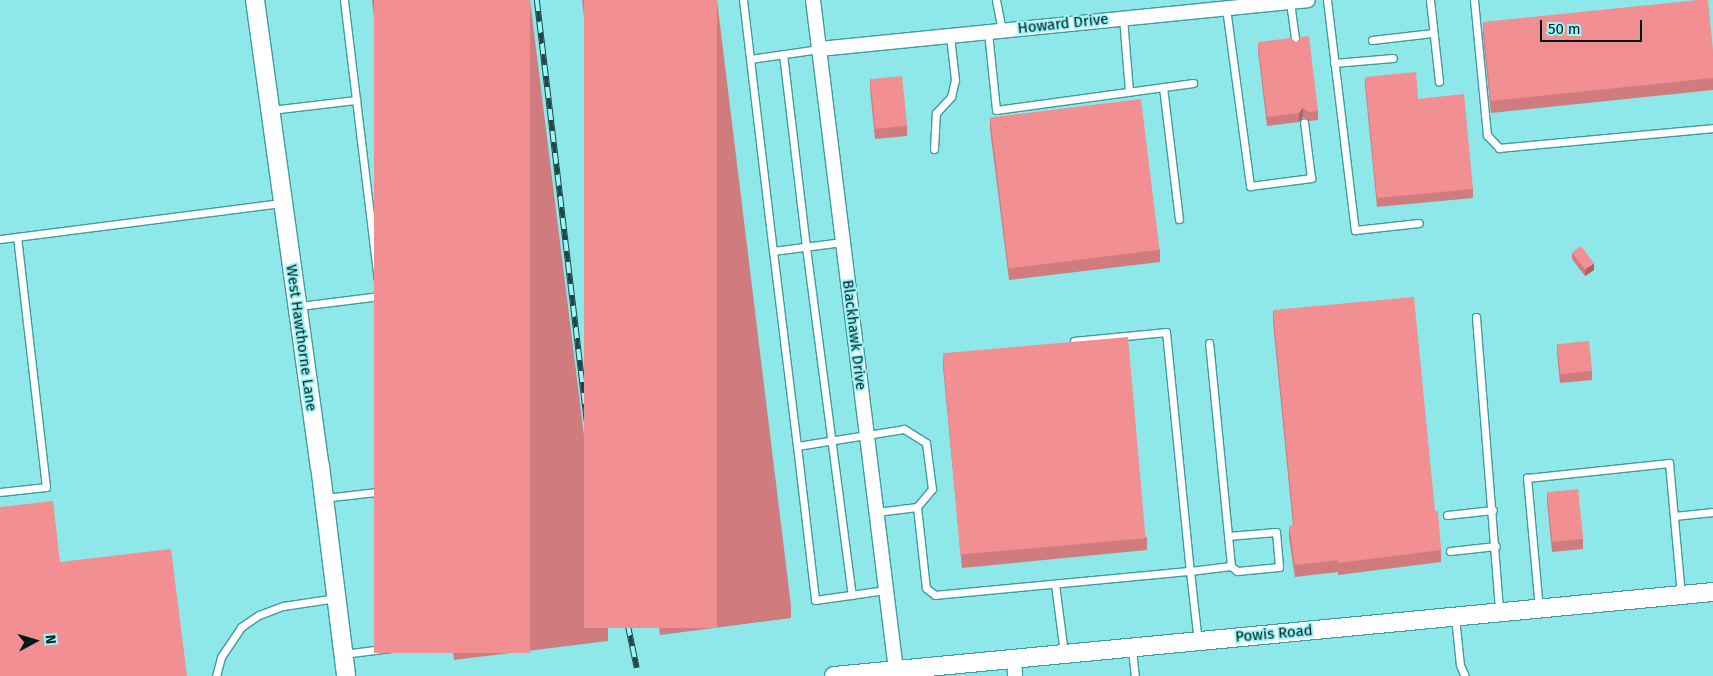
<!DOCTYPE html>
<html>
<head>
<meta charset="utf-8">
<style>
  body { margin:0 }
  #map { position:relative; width:1713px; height:676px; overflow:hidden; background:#8ee8ea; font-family:"Fira Sans",sans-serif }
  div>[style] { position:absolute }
  .roads { filter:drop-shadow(1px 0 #3f9b9d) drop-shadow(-1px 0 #3f9b9d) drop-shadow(0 1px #3f9b9d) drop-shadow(0 -1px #3f9b9d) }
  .service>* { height:7px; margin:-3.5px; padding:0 3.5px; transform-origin:3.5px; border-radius:3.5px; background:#fff }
  .minor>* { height:14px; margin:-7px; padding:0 7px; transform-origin:7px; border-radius:7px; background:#fff }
  .tertiary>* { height:18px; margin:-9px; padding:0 9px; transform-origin:9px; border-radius:9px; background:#fff }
  .rail>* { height:5.5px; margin-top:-2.75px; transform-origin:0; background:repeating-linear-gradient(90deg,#9cf5f7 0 11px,#1f4748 0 22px); box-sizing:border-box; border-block:1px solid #1f4748 }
  .wall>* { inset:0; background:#d07b7e }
  .shaded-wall>* { inset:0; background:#a96467 }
  .building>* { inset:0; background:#f28f93; transform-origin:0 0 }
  span { translate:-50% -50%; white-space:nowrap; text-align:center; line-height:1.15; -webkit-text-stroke:4px #9cf5f7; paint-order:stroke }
  .street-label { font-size:15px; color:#00191a }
  .north { position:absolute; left:10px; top:616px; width:50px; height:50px; -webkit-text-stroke:4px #9cf5f7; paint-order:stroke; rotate:84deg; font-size:14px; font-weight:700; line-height:20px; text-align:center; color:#00191a }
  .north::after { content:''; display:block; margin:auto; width:18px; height:22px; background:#00191a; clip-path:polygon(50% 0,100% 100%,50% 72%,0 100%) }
  .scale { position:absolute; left:1540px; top:20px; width:102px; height:22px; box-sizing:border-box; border:2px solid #00191a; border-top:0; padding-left:6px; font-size:15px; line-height:18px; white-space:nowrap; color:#00191a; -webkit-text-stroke:4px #9cf5f7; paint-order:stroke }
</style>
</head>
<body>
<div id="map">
  <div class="roads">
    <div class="service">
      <div style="left:743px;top:0;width:59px;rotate:83.2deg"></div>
      <div style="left:750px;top:59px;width:70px;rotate:-8.2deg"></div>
      <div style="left:996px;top:0;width:32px;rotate:79deg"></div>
      <div style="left:1327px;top:0;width:232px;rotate:83.1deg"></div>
      <div style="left:1355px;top:230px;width:64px;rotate:-6.2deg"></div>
      <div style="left:1430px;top:0;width:82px;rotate:83.7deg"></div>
      <div style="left:1474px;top:0;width:136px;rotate:84.5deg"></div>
      <div style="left:1487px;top:135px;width:18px;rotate:47deg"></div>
      <div style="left:1499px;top:148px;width:215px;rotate:-5.3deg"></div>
      <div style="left:1290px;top:2px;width:44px;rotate:82.2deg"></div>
      <div style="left:1226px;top:8px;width:180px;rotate:82.3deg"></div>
      <div style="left:1250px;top:186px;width:62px;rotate:-7.5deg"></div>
      <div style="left:1311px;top:178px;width:56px;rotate:-97.1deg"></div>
      <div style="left:1123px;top:18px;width:73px;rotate:85.3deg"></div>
      <div style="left:988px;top:32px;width:78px;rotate:84.1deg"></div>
      <div style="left:996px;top:110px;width:199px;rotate:-7.8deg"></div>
      <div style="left:1372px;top:40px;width:61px;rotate:-6.5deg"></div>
      <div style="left:783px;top:54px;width:194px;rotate:83.2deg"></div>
      <div style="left:806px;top:247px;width:351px;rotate:82.5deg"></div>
      <div style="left:750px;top:59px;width:193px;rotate:83.2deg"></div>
      <div style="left:773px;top:251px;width:70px;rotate:-7.4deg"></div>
      <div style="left:1334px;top:63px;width:59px;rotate:-4.8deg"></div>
      <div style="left:1163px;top:87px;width:133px;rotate:83.1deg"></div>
      <div style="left:270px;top:110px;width:87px;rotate:-6.6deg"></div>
      <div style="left:934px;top:149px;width:36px;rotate:-87deg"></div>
      <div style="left:936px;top:113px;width:22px;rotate:-47deg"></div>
      <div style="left:951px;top:97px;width:17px;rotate:-77deg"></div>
      <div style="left:955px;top:80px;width:44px;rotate:-96.5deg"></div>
      <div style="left:0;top:239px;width:284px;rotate:-7.3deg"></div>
      <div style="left:773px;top:251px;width:196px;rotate:83deg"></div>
      <div style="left:797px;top:446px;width:108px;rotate:-9deg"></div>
      <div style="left:904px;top:429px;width:26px;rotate:32deg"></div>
      <div style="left:926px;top:443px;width:46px;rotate:82.6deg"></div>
      <div style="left:932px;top:489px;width:23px;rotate:130deg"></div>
      <div style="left:917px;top:507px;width:41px;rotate:173deg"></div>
      <div style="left:299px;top:306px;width:82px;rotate:-7deg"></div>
      <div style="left:1476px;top:317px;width:296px;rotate:85.5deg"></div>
      <div style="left:1074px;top:341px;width:92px;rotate:-5.6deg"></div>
      <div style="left:1166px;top:332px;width:240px;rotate:84.3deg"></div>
      <div style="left:1190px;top:571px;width:41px;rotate:-7deg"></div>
      <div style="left:1231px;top:566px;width:224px;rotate:-95.6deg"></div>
      <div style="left:797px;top:446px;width:155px;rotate:83.3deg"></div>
      <div style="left:815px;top:600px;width:71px;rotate:-8.1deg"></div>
      <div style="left:0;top:492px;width:46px;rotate:-6.2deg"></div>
      <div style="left:46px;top:487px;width:252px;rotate:-96.6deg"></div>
      <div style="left:324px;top:498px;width:80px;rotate:-6.5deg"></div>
      <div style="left:917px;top:507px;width:81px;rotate:83.7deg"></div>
      <div style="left:926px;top:588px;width:11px;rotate:38deg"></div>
      <div style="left:935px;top:595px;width:256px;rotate:-5.4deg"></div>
      <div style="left:1190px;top:571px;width:71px;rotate:83.6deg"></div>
      <div style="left:1447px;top:515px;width:46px;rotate:-6.2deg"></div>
      <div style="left:1674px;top:516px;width:39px;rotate:-6deg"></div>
      <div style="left:1228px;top:536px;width:48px;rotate:-4.8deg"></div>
      <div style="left:1276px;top:532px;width:35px;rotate:85deg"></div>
      <div style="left:1279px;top:567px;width:42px;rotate:174.6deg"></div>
      <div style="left:1237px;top:571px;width:8px;rotate:-140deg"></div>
      <div style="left:1450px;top:551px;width:46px;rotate:-6.2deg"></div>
      <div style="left:1055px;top:584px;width:70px;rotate:82.6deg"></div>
      <div style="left:1539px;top:609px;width:132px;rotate:-95.2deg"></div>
      <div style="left:1527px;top:478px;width:143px;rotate:-6deg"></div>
      <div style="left:1669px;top:463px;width:132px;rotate:84.8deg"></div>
      <div style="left:1455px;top:617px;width:48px;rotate:84.1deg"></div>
      <div style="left:1460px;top:665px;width:12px;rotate:66deg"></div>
      <div style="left:1132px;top:649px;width:27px;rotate:84deg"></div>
      <div style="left:343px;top:654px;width:80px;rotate:-7.2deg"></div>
      <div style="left:422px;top:644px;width:649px;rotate:-96.91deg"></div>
      <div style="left:216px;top:676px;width:20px;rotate:-75deg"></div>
      <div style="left:221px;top:657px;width:36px;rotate:-56deg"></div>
      <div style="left:241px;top:627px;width:22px;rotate:-34deg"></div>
      <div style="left:259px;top:615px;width:26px;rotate:-21deg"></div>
      <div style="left:283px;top:606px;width:54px;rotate:-8.6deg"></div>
    </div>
    <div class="minor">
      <div style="left:813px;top:0;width:675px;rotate:82.94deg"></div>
      <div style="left:819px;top:49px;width:491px;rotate:-5.7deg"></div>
      <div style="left:1014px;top:660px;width:16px;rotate:86deg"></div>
    </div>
    <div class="tertiary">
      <div style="left:255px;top:0;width:471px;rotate:82.1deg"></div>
      <div style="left:320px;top:466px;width:212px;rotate:82.9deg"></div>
      <div style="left:834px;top:676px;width:883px;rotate:-5.46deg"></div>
    </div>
  </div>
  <div class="rail">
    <div style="left:537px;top:0;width:518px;rotate:83.23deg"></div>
    <div style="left:598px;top:514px;width:57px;rotate:76.7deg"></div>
    <div style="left:611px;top:569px;width:59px;rotate:73.1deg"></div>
    <div style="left:628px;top:625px;width:44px;rotate:78.2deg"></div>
    <div style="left:621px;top:543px;width:70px;rotate:82.6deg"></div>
  </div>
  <div class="wall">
    <div style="clip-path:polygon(372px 0,530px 0,608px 629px,608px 641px,454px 660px)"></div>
    <div style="clip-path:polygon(582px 0,717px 0,791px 606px,791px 618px,660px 635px)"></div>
    <div style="clip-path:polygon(1483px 22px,1713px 50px,1713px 90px,1491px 113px,1483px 34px)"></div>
    <div style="clip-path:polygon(1258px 42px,1318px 111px,1318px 120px,1309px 121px,1303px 117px,1299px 122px,1267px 126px,1258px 51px)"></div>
    <div style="clip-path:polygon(1365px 77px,1473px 189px,1473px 198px,1377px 207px,1365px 86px)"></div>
    <div style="clip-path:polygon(870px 79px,907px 126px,907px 136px,875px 139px,870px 88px)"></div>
    <div style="clip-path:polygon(990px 117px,1160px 250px,1160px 262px,1009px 280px,990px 129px)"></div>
    <div style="clip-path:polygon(1572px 253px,1594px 270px,1585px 276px,1572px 259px)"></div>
    <div style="clip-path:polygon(1273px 310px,1435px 511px,1441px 550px,1441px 562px,1338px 575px,1338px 572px,1295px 577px,1289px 538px,1289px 526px,1293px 526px,1273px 322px)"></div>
    <div style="clip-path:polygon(1557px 344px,1592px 371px,1592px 380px,1560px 383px,1557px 353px)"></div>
    <div style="clip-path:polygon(943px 354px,1147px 538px,1147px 550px,962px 568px,943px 367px)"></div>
    <div style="clip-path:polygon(1547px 492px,1583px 539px,1583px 549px,1552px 552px,1547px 501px)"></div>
  </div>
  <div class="shaded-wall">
    <div style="clip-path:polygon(1303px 108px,1303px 117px,1299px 122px,1299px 113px)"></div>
    <div style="clip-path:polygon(1594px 263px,1594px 270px,1585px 276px,1585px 270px)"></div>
  </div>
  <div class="building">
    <div style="left:374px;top:0;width:156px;height:653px"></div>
    <div style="left:584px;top:0;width:133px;height:628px"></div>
    <div style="clip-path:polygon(1698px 0,1708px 0,1713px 50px,1713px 78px,1491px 101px,1483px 22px)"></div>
    <div style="clip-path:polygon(1309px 36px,1318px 111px,1309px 112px,1303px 108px,1299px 113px,1267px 117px,1258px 42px,1291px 38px,1296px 42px,1301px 37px)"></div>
    <div style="clip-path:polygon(1416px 72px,1418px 99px,1464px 94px,1473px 189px,1377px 198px,1365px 77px)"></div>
    <div style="left:902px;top:76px;width:50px;height:32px;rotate:84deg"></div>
    <div style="left:1141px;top:99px;width:152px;height:152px;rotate:83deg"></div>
    <div style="left:1581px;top:246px;width:21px;height:11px;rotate:53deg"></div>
    <div style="clip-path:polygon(1414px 297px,1435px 511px,1438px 511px,1441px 550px,1338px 563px,1338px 560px,1295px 565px,1289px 526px,1294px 525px,1273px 310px)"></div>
    <div style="left:1128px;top:337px;width:202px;height:186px;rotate:85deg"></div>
    <div style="left:1589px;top:341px;width:30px;height:32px;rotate:84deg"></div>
    <div style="left:1578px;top:489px;width:50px;height:31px;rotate:84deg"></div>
    <div style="clip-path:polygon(53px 501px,60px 562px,171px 549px,187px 676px,0 676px,0 507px)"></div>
  </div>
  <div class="street-label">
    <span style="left:1063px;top:24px;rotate:-6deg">Howard Drive</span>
    <span style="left:854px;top:335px;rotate:83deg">Blackhawk Drive</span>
    <span style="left:301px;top:338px;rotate:82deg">West Hawthorne Lane</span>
    <span style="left:1274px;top:634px;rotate:-5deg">Powis Road</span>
  </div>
  <div class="north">N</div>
  <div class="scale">50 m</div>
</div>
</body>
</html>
